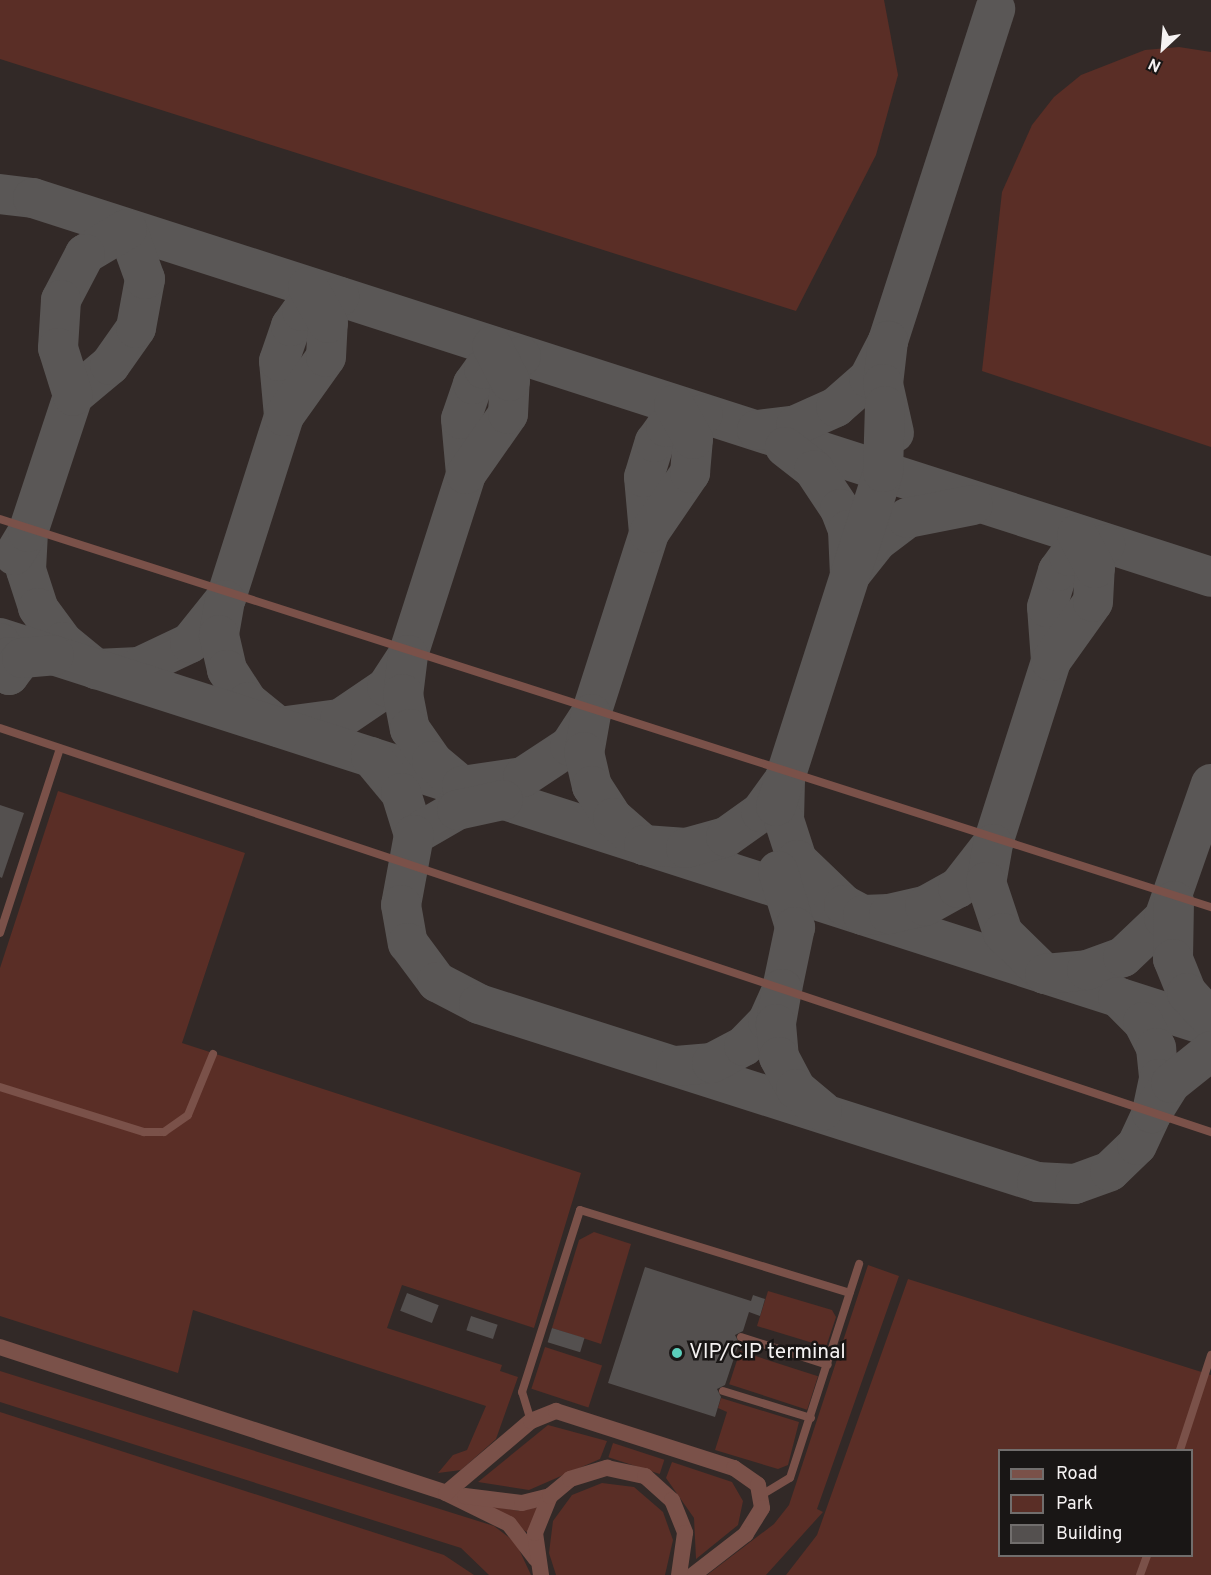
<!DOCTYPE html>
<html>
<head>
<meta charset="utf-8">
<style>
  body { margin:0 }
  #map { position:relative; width:1211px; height:1575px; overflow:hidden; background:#221f1e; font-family:Overpass,sans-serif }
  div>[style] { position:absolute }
  .built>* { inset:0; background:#322927 }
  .green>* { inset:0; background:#5a2e26; transform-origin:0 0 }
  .taxiway>* { height:40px; margin:-20px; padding:0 20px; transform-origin:20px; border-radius:20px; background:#5a5756 }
  .building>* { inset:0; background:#54504f; transform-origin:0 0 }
  .service>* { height:8px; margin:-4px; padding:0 4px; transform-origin:4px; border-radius:4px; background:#7a5149 }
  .minor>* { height:16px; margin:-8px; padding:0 8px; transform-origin:8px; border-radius:8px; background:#7a5149 }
  .dots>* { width:16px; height:16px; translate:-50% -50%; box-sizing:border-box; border:3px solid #191615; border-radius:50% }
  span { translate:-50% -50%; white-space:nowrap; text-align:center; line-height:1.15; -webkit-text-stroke:5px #191615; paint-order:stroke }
  .poi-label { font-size:21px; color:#f5f2f2 }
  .left { translate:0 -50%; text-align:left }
  .legend { position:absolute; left:998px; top:1449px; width:195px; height:108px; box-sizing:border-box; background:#191615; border:2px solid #716e6d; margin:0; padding:8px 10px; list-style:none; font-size:18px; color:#f5f2f2 }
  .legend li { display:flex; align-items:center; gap:12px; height:30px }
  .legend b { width:30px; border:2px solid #716e6d }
  .north { position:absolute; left:1133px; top:18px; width:60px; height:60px; -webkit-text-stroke:4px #191615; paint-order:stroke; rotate:206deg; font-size:16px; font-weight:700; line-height:24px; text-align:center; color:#f5f2f2 }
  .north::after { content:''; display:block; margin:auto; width:21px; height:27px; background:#f5f2f2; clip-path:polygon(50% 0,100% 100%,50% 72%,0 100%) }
</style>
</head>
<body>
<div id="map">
  <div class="built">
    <div style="clip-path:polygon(evenodd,0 0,1211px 0,1211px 1575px,0 1575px,0 0,1000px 1450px,1192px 1450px,1192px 1556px,1000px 1556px,1000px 1450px)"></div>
  </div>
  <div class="green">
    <div style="clip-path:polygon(0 0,884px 0,898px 75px,876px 155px,796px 311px,0 59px)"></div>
    <div style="clip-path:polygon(1179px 47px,1211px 52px,1211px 447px,982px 371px,1002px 192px,1032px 125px,1054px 97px,1081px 75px,1145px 50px)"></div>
    <div style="clip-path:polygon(58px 791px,245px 853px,182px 1043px,581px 1173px,534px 1328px,402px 1285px,387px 1328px,502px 1365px,500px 1371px,518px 1377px,496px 1439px,461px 1470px,438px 1473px,453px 1455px,467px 1450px,486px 1406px,193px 1310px,178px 1373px,0 1316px,0 968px)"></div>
    <div style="clip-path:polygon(594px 1232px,631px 1244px,601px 1344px,552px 1328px,579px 1240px)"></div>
    <div style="clip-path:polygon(868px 1265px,899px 1276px,817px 1509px,823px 1512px,766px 1575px,707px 1575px,774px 1524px,789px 1505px)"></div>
    <div style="clip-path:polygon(evenodd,908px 1279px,1211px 1375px,1211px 1575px,786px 1575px,817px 1535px,908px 1279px,1000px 1450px,1192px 1450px,1192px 1556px,1000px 1556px,1000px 1450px)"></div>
    <div style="clip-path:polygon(768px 1291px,832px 1310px,836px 1317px,826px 1347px,757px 1326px)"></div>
    <div style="left:545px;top:1347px;width:60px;height:44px;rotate:18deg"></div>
    <div style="left:740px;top:1351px;width:82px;height:35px;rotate:18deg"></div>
    <div style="clip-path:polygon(0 1371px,494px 1526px,516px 1543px,531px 1575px,489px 1575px,461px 1548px,0 1402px)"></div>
    <div style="clip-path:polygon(721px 1398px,799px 1422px,788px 1465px,778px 1469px,715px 1450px,727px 1412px,718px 1408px)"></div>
    <div style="clip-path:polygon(0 1412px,444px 1555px,474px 1575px,0 1575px)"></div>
    <div style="clip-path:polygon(548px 1425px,607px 1441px,600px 1459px,529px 1490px,478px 1482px)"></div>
    <div style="left:613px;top:1443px;width:54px;height:15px;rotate:18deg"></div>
    <div style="clip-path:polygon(672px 1462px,732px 1482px,743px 1501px,738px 1525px,696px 1559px,694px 1518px,666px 1478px)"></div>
    <div style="clip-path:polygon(602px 1483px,634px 1487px,663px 1512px,673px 1540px,665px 1575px,556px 1575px,549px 1553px,553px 1521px,572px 1495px)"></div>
    <div style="clip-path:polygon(490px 1506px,520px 1511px,538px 1507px,528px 1533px)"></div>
  </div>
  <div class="taxiway">
    <div style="left:0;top:194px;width:33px;rotate:7deg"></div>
    <div style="left:33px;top:198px;width:1237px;rotate:17.83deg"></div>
    <div style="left:888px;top:341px;width:349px;rotate:-72.1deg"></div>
    <div style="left:284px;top:416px;width:55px;rotate:-95.2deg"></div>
    <div style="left:279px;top:361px;width:37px;rotate:-71deg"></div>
    <div style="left:291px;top:326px;width:19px;rotate:-54deg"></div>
    <div style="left:302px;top:311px;width:40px;rotate:-21deg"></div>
    <div style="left:757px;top:430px;width:39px;rotate:-7deg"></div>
    <div style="left:796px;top:425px;width:44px;rotate:-24.2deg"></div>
    <div style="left:836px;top:407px;width:44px;rotate:-41.3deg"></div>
    <div style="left:869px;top:378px;width:42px;rotate:-62.8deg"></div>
    <div style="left:888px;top:341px;width:43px;rotate:96.6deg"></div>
    <div style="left:883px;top:384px;width:50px;rotate:77.3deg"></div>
    <div style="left:785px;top:447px;width:37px;rotate:38deg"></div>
    <div style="left:814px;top:470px;width:47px;rotate:56.3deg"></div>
    <div style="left:840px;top:509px;width:22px;rotate:69deg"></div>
    <div style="left:848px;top:530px;width:45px;rotate:87.5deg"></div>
    <div style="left:850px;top:575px;width:43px;rotate:-51.5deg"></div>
    <div style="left:877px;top:541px;width:38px;rotate:-37deg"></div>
    <div style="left:907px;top:518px;width:67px;rotate:-11.1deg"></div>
    <div style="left:466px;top:474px;width:55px;rotate:-95.2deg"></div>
    <div style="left:461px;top:419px;width:37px;rotate:-71deg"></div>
    <div style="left:473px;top:384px;width:19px;rotate:-54deg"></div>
    <div style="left:484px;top:369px;width:39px;rotate:-19deg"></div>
    <div style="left:28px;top:532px;width:38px;rotate:93deg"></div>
    <div style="left:26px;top:570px;width:40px;rotate:72deg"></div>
    <div style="left:38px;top:608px;width:42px;rotate:53.7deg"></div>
    <div style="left:63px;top:642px;width:43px;rotate:39.3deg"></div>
    <div style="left:96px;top:669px;width:43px;rotate:-2.7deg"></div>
    <div style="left:139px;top:667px;width:56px;rotate:-25.2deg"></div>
    <div style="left:190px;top:643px;width:58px;rotate:-51.3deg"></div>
    <div style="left:226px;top:598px;width:191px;rotate:-72.3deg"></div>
    <div style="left:284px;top:416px;width:72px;rotate:-54.6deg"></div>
    <div style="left:326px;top:357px;width:34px;rotate:-87deg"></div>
    <div style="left:328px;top:323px;width:41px;rotate:-119.1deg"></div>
    <div style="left:649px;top:533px;width:56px;rotate:-95.1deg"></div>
    <div style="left:644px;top:477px;width:37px;rotate:-73deg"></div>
    <div style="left:655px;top:442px;width:19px;rotate:-54deg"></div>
    <div style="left:666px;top:427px;width:39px;rotate:-19deg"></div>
    <div style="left:14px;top:555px;width:27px;rotate:-59deg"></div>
    <div style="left:28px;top:532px;width:143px;rotate:-71.7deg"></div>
    <div style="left:73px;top:396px;width:48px;rotate:-40deg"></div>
    <div style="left:110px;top:365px;width:45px;rotate:-54.9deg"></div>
    <div style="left:136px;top:328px;width:50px;rotate:-79.6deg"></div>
    <div style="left:145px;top:279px;width:53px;rotate:-109.8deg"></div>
    <div style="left:127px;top:229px;width:49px;rotate:149.2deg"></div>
    <div style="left:85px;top:254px;width:52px;rotate:117.6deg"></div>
    <div style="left:61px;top:300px;width:48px;rotate:93.6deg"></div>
    <div style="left:58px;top:348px;width:50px;rotate:72.6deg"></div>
    <div style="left:225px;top:600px;width:36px;rotate:100deg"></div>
    <div style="left:219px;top:635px;width:36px;rotate:77deg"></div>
    <div style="left:227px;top:670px;width:38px;rotate:57deg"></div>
    <div style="left:248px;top:702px;width:40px;rotate:39deg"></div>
    <div style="left:279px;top:727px;width:62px;rotate:-7.5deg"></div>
    <div style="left:340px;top:719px;width:57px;rotate:-34.2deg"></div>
    <div style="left:387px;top:687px;width:38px;rotate:-57deg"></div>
    <div style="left:408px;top:655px;width:190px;rotate:-72.2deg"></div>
    <div style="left:466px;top:474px;width:73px;rotate:-55deg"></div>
    <div style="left:508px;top:414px;width:33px;rotate:-87deg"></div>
    <div style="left:510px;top:381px;width:39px;rotate:-117deg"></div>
    <div style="left:0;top:638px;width:1272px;rotate:17.81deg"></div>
    <div style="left:0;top:643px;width:17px;rotate:57deg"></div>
    <div style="left:9px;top:657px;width:18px;rotate:90deg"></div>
    <div style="left:9px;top:675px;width:21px;rotate:-53deg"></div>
    <div style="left:22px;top:658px;width:32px;rotate:-5deg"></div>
    <div style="left:408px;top:655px;width:39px;rotate:97deg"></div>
    <div style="left:403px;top:694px;width:36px;rotate:79deg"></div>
    <div style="left:410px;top:729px;width:39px;rotate:55deg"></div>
    <div style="left:432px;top:761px;width:39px;rotate:40deg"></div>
    <div style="left:462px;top:786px;width:62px;rotate:-8.4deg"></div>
    <div style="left:523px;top:777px;width:56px;rotate:-33.4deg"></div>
    <div style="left:570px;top:746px;width:38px;rotate:-57deg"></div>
    <div style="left:591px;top:714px;width:190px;rotate:-72.2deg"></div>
    <div style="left:649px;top:533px;width:73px;rotate:-55.7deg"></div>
    <div style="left:690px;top:473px;width:34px;rotate:-85deg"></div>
    <div style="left:693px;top:439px;width:39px;rotate:-119deg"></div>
    <div style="left:1051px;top:661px;width:54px;rotate:-94.2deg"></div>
    <div style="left:1047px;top:607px;width:38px;rotate:-73deg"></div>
    <div style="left:1058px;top:571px;width:19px;rotate:-54deg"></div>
    <div style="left:1069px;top:556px;width:38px;rotate:-18deg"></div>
    <div style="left:591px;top:714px;width:39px;rotate:100deg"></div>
    <div style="left:584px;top:752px;width:35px;rotate:77deg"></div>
    <div style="left:592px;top:786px;width:38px;rotate:57deg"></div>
    <div style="left:613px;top:818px;width:41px;rotate:41.1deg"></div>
    <div style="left:644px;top:845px;width:42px;rotate:4.1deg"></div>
    <div style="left:686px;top:848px;width:41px;rotate:-15.4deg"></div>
    <div style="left:726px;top:837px;width:43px;rotate:-35.5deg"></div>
    <div style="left:761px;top:812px;width:41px;rotate:-54deg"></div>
    <div style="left:371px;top:757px;width:47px;rotate:50.2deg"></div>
    <div style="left:401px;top:793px;width:44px;rotate:72.8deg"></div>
    <div style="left:414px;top:835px;width:50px;rotate:-30.2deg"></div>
    <div style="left:457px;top:810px;width:47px;rotate:-12.3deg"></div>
    <div style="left:785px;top:779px;width:41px;rotate:91.4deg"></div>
    <div style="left:784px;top:820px;width:42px;rotate:72deg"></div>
    <div style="left:797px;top:860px;width:65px;rotate:43.8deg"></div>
    <div style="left:844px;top:905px;width:21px;rotate:28deg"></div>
    <div style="left:863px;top:915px;width:26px;rotate:-2deg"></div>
    <div style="left:889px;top:914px;width:37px;rotate:-13deg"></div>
    <div style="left:925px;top:906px;width:38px;rotate:-29deg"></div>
    <div style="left:958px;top:888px;width:57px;rotate:-52.1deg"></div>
    <div style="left:993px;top:843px;width:191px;rotate:-72.3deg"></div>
    <div style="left:1051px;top:661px;width:72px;rotate:-54.6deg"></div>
    <div style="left:1093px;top:602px;width:34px;rotate:-87deg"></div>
    <div style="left:1095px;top:568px;width:38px;rotate:-118deg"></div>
    <div style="left:776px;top:806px;width:351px;rotate:-72.2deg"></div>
    <div style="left:883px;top:472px;width:66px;rotate:-88.3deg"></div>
    <div style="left:414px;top:835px;width:71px;rotate:100.5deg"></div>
    <div style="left:401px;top:905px;width:39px;rotate:80deg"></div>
    <div style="left:408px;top:943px;width:49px;rotate:53.4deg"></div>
    <div style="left:437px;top:982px;width:47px;rotate:27.6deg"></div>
    <div style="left:479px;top:1004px;width:586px;rotate:17.69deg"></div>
    <div style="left:1037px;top:1182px;width:38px;rotate:3deg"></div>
    <div style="left:1075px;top:1184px;width:37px;rotate:-20deg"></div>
    <div style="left:1110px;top:1171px;width:37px;rotate:-44deg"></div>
    <div style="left:1137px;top:1145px;width:35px;rotate:-65deg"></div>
    <div style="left:993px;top:844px;width:39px;rotate:100deg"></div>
    <div style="left:986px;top:882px;width:54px;rotate:71.6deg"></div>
    <div style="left:1003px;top:933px;width:59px;rotate:44.3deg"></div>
    <div style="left:1045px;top:974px;width:42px;rotate:-5.4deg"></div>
    <div style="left:1087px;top:970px;width:38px;rotate:-20deg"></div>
    <div style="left:1123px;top:957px;width:57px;rotate:-43.6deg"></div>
    <div style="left:1164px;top:918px;width:142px;rotate:-70.7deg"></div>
    <div style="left:778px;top:871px;width:59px;rotate:73.1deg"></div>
    <div style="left:795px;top:927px;width:63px;rotate:101.8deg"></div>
    <div style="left:1174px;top:901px;width:58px;rotate:91deg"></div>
    <div style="left:1173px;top:959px;width:37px;rotate:68deg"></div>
    <div style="left:1187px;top:993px;width:35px;rotate:47deg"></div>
    <div style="left:1118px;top:997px;width:35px;rotate:45deg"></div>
    <div style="left:1143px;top:1022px;width:29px;rotate:63deg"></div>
    <div style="left:1156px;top:1048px;width:31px;rotate:84deg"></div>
    <div style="left:1159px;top:1079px;width:35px;rotate:102deg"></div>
    <div style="left:1152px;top:1113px;width:36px;rotate:-58deg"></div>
    <div style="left:1171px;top:1083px;width:51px;rotate:-38.7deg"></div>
    <div style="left:676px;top:1066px;width:36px;rotate:-5deg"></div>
    <div style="left:712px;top:1063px;width:36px;rotate:-28deg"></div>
    <div style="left:744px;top:1046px;width:35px;rotate:-46deg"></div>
    <div style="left:768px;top:1021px;width:35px;rotate:-66deg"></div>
    <div style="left:782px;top:989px;width:36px;rotate:100deg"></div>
    <div style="left:776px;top:1024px;width:33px;rotate:85deg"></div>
    <div style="left:779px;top:1057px;width:36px;rotate:62deg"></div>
    <div style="left:796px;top:1089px;width:34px;rotate:40deg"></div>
  </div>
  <div class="building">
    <div style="clip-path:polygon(0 805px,24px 813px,2px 878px,0 877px)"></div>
    <div style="clip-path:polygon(645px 1267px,751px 1301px,753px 1295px,765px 1299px,760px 1316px,749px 1312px,743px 1331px,735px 1335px,739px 1343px,725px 1385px,717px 1389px,721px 1397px,715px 1417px,608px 1383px)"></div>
    <div style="left:407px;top:1293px;width:34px;height:19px;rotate:21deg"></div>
    <div style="left:471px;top:1316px;width:28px;height:15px;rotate:18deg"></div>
    <div style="left:552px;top:1328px;width:34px;height:15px;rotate:17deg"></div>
  </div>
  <div class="service">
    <div style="left:0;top:519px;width:1272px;rotate:17.77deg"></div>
    <div style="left:0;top:728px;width:1277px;rotate:18.45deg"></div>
    <div style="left:0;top:933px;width:194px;rotate:-72deg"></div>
    <div style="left:0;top:1087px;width:151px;rotate:17.4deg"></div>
    <div style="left:144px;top:1132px;width:20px"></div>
    <div style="left:164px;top:1132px;width:29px;rotate:-35deg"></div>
    <div style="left:188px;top:1115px;width:66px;rotate:-67.7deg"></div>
    <div style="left:741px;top:1337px;width:91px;rotate:17.8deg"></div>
    <div style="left:723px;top:1391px;width:92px;rotate:17.1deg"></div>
    <div style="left:531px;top:1421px;width:30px;rotate:-107deg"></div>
    <div style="left:522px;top:1392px;width:191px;rotate:-72.3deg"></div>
    <div style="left:580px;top:1210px;width:282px;rotate:17.1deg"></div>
    <div style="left:1180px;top:1450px;width:100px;rotate:-71.9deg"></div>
    <div style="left:763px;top:1494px;width:31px;rotate:-31deg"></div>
    <div style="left:790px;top:1478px;width:225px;rotate:-72.1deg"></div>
    <div style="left:1140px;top:1575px;width:20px;rotate:-70deg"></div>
  </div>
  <div class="minor">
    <div style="left:0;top:1347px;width:469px;rotate:18.1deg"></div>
    <div style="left:446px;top:1493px;width:70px;rotate:26.2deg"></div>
    <div style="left:509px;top:1524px;width:44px;rotate:52.4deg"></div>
    <div style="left:446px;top:1493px;width:111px;rotate:-40.3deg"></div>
    <div style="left:531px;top:1421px;width:27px;rotate:-22deg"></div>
    <div style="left:556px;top:1411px;width:187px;rotate:17.8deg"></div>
    <div style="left:734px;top:1468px;width:29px;rotate:35deg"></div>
    <div style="left:758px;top:1485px;width:23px;rotate:80deg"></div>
    <div style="left:762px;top:1508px;width:31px;rotate:122deg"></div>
    <div style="left:746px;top:1534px;width:67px;rotate:142.3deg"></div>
    <div style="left:465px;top:1496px;width:57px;rotate:7deg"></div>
    <div style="left:522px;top:1503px;width:29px;rotate:-14deg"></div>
    <div style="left:541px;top:1575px;width:42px;rotate:-98.1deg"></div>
    <div style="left:535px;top:1533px;width:40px;rotate:-68deg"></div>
    <div style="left:550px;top:1496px;width:26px;rotate:-40deg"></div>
    <div style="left:570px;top:1479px;width:39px;rotate:-17deg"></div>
    <div style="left:607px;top:1468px;width:39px;rotate:12deg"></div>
    <div style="left:645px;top:1476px;width:36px;rotate:42deg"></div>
    <div style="left:672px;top:1500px;width:35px;rotate:68deg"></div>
    <div style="left:685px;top:1533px;width:42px;rotate:98.1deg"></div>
  </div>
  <div class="dots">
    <div style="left:677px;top:1353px;background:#5bcebb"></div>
  </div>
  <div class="poi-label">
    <span class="left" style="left:689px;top:1353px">VIP/CIP terminal</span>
  </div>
  <ul class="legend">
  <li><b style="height:8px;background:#7a5149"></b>Road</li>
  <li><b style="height:16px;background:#5a2e26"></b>Park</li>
  <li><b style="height:16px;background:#54504f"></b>Building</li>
  </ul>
  <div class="north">N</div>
</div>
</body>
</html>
